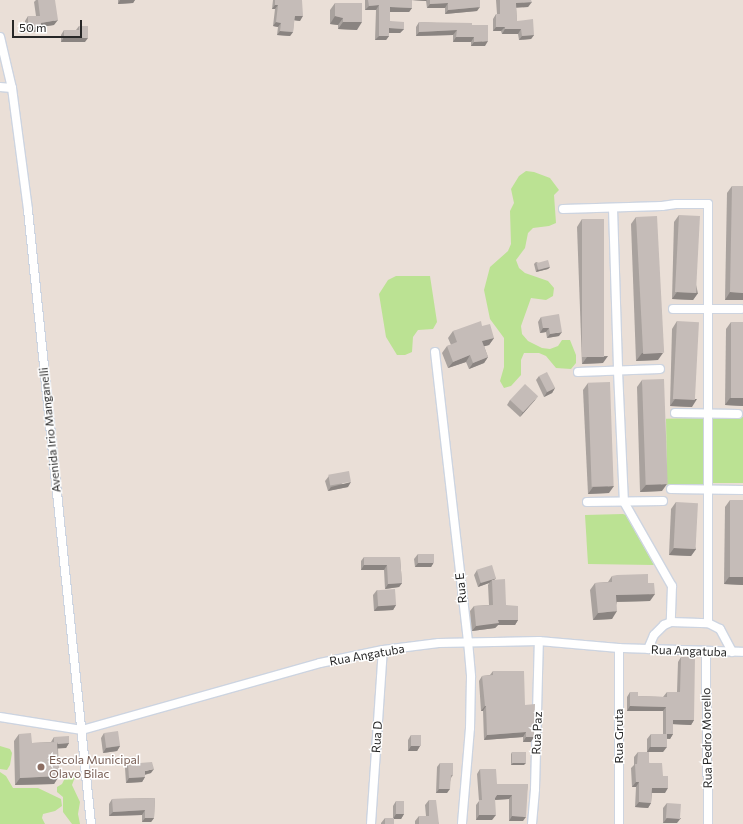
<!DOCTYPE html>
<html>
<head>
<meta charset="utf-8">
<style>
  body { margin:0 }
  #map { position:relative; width:743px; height:824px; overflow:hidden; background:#eadfd7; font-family:Commissioner,sans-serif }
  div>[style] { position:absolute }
  .green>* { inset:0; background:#bbe293; transform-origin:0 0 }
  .roads { filter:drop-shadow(1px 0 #cdd4e0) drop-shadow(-1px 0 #cdd4e0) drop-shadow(0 1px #cdd4e0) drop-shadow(0 -1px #cdd4e0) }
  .minor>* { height:8px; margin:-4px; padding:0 4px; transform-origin:4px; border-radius:4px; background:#fff }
  .wall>* { inset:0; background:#a9a29e }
  .shaded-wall>* { inset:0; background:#8a8481 }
  .building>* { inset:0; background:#c5bcb8; transform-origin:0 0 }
  .dots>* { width:11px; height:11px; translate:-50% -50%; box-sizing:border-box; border:2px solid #fff; border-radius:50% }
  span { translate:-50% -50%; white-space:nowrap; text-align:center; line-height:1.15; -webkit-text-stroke:3px #fff; paint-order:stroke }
  .street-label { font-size:12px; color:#272727 }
  .education-label { font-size:12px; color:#785e54 }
  .left { translate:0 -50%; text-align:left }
  .scale { position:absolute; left:12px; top:20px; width:70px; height:18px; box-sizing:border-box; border:2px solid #272727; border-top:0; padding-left:5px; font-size:12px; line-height:14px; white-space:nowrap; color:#272727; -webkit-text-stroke:3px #fff; paint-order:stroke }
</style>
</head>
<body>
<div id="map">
  <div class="green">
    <div style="clip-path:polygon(526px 171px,534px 172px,550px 178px,559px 190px,554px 195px,556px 223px,549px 226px,533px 228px,528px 233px,525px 248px,516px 260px,519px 268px,525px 273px,548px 281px,554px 288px,553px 296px,546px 300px,531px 298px,521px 326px,522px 334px,528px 341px,542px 348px,550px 349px,558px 346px,562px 340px,570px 340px,576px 355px,576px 363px,571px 369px,556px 368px,546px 356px,539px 353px,524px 353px,521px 360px,521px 375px,511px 386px,504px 388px,500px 381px,504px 367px,504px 338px,490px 319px,484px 290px,490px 267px,508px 251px,511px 244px,510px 211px,514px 203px,511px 189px,519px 176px)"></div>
    <div style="clip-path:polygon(396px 276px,430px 276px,437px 322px,433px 329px,418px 330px,413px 337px,412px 352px,405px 355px,397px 355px,386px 337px,379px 294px,388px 280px)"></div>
    <div style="left:712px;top:417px;width:31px;height:66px"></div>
    <div style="left:703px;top:418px;width:67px;height:37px;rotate:89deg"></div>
    <div style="clip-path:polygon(623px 514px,626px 515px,654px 565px,588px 564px,585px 515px)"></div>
    <div style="clip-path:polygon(0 746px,10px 749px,12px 753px,10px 765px,7px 770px,0 769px)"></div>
    <div style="clip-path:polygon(0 772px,6px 776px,13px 788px,38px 788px,61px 799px,62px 806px,55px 811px,43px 814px,42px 818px,45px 824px,0 824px)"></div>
    <div style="clip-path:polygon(68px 772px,73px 774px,75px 777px,72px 785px,80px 802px,78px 814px,80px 824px,72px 824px,63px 812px,63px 797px,57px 792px,57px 787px,62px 784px)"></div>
  </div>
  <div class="roads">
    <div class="minor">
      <div style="left:0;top:37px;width:52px;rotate:76.8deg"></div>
      <div style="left:12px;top:88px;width:123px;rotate:82.5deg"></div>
      <div style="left:28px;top:210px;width:617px;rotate:84.14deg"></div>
      <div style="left:0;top:87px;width:12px;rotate:5deg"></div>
      <div style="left:613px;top:208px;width:163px;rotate:88.2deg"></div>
      <div style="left:618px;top:371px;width:131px;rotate:87.4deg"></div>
      <div style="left:624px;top:502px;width:97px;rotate:60.3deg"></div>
      <div style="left:672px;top:586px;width:36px;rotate:92deg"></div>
      <div style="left:563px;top:209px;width:99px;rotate:-1.7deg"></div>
      <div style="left:662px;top:206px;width:14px;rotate:-8deg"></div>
      <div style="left:676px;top:204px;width:32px"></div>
      <div style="left:708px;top:204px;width:419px;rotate:90deg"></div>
      <div style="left:673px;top:309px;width:68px"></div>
      <div style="left:435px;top:352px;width:291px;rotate:83.5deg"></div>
      <div style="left:468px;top:641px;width:36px;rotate:85deg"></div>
      <div style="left:471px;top:677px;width:51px;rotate:91.1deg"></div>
      <div style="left:470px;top:728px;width:96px;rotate:94.8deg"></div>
      <div style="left:578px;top:372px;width:82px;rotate:-2.1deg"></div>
      <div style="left:675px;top:413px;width:63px;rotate:0.9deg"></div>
      <div style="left:671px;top:489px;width:72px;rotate:0.8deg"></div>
      <div style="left:587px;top:502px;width:76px;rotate:-0.8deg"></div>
      <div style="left:619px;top:648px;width:176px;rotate:90deg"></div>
      <div style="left:648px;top:649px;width:15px;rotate:-67deg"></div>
      <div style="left:654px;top:635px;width:14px;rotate:-45deg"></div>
      <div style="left:664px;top:625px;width:8px;rotate:-23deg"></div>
      <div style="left:671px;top:622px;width:37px;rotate:2deg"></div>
      <div style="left:708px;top:623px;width:13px;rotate:27deg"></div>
      <div style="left:720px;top:629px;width:26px;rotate:62deg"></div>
      <div style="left:706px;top:652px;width:172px;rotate:89.3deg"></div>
      <div style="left:0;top:717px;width:83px;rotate:9deg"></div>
      <div style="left:82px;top:730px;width:247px;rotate:-15.7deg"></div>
      <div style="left:320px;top:663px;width:64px;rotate:-11.7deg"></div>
      <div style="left:383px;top:650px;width:56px;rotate:-7.1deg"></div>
      <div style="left:439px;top:643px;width:100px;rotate:-1.1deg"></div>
      <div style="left:539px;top:641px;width:80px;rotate:5deg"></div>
      <div style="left:619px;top:648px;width:124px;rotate:1.8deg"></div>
      <div style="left:371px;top:824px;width:174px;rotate:-86.1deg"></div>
      <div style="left:532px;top:824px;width:35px;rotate:-85deg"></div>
      <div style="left:535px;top:789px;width:148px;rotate:-88.5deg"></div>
    </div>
  </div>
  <div class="wall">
    <div style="clip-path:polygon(36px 0,55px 0,54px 25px,40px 27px,37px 32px,25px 31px,25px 21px,28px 16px,36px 16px,34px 2px)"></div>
    <div style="clip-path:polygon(118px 0,135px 0,133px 3px,118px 4px)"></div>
    <div style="clip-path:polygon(273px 0,302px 0,300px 21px,294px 20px,293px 32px,290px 36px,277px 35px,278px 27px,273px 26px,275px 9px,272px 9px)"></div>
    <div style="clip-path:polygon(365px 0,480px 0,477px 11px,445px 14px,445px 8px,427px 8px,426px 1px,412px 0,412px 8px,409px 12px,390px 12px,390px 21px,404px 29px,400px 33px,389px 33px,389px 36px,386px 40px,375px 40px,376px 10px,365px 10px)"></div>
    <div style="clip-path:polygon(496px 0,531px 0,528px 7px,516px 7px,517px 21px,534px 35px,531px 39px,519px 40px,518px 34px,502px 34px,501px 31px,493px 31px,493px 19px,496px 14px,497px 14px)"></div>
    <div style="clip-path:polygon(335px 3px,357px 30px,338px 29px,338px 25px,330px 24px,330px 10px)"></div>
    <div style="clip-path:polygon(419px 22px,472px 25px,485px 46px,471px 46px,471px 42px,453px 42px,453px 35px,416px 36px,416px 27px)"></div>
    <div style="clip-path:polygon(79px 26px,85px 42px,61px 42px,61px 35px,64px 30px,76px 30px)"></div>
    <div style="clip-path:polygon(732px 186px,743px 300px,725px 300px,727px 193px)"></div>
    <div style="clip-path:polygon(679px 215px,698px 293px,693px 300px,672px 299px,674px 222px)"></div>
    <div style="clip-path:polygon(636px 217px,658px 360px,636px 361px,631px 224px)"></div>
    <div style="clip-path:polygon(582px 219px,603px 363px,582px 364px,577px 227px)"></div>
    <div style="clip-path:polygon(536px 262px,550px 267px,548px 269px,536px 272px,534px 264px)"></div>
    <div style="clip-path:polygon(541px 317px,559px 336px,547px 338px,546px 332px,540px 333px,538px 322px)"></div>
    <div style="clip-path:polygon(677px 321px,692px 407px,670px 406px,672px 329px)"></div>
    <div style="clip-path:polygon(731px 322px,743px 406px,725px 405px,726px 329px)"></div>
    <div style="clip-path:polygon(482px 326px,494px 338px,489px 345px,484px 346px,488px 357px,484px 363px,469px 369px,466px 362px,448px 368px,442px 353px,447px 346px,451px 345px,448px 338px,453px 331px)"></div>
    <div style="clip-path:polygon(539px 376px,555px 388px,552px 393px,544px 397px,536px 380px)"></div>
    <div style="clip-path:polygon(642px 380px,662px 491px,640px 492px,637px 387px)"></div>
    <div style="clip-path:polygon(588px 383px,609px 493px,588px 494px,583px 390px)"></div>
    <div style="clip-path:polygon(510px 400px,535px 400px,520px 417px,507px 405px)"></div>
    <div style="clip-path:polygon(329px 476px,348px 487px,328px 491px,325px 481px)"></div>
    <div style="clip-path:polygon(730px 500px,743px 500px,743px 585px,724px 584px,725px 507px)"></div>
    <div style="clip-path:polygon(676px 502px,696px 549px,691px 556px,669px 555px,671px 509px)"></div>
    <div style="clip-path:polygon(418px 554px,434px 562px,431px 567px,415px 567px,414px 559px)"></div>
    <div style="clip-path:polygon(364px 557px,400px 557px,402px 583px,399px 587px,385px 589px,384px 570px,361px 570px,361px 561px)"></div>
    <div style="clip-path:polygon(477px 570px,496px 578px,494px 580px,506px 605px,518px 620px,515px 625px,498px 625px,495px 628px,472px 631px,470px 611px,474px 606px,489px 605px,488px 585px,489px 583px,478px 587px,474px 575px)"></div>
    <div style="clip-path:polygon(612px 576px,648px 583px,650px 601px,617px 602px,612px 619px,593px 620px,590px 590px,595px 583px,608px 582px)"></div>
    <div style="clip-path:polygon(377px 590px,396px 605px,393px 610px,374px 611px,373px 595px)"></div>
    <div style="clip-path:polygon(681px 657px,694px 720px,691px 725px,673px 724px,673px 734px,670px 739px,667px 739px,663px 752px,647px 752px,647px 739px,651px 734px,663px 734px,663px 711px,627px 711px,627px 697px,630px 692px,638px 696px,663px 697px,667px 692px,677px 692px,678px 662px)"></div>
    <div style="clip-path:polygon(493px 671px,525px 705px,531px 742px,523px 742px,523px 737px,484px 740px,483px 711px,481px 711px,479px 681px,482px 676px,490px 675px)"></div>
    <div style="clip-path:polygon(104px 733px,120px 746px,117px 751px,103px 753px,101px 738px)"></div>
    <div style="clip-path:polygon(19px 734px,32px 743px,51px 742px,54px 737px,69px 743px,66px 748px,58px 748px,59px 776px,54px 784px,15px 785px,14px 741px)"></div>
    <div style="clip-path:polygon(411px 735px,420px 746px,417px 751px,408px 751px,408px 740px)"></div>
    <div style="clip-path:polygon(512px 752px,524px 765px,511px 765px,511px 754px)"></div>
    <div style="clip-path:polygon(638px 752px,663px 776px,665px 793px,652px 793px,651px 803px,648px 808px,635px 807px,636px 787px,632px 787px,631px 768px,634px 765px,634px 757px)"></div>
    <div style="clip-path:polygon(440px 763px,453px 775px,451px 778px,447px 793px,436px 793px,437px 767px)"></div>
    <div style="clip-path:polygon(128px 764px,151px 773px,145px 775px,145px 777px,142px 782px,126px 783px,125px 768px)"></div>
    <div style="clip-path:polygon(480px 769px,497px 784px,528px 784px,523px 821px,509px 821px,509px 799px,495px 800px,492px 820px,476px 820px,476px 805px,479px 801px,477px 774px)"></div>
    <div style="clip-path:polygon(155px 798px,154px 818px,151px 822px,142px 822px,142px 815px,109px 816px,109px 804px,112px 799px)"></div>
    <div style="clip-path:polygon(429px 800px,439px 824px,415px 824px,415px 821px,419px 816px,426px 816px,425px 805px)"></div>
    <div style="clip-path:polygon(396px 801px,404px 814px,401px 819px,394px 819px,394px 824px,381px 824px,381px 823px,385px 818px,393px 818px,393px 806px)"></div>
    <div style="clip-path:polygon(667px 803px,677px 823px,663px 823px,663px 808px)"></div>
  </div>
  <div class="shaded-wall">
    <div style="clip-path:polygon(120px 0,135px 0,133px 3px,118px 4px)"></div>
    <div style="clip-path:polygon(411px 0,427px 0,426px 1px)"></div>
    <div style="clip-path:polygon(532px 2px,528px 7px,513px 8px,516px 3px)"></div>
    <div style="clip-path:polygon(448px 3px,445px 8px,427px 8px,430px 4px)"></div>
    <div style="clip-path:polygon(275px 5px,278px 5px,275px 9px,272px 9px)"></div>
    <div style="clip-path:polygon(379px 5px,376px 10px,365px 10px,369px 6px)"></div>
    <div style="clip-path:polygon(390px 7px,412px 8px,409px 12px,386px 12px)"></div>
    <div style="clip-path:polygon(480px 7px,477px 11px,445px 14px,448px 10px)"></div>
    <div style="clip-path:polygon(295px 16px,303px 16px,300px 21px,292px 20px)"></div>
    <div style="clip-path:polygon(335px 16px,343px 18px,338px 25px,330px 24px)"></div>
    <div style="clip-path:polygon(58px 20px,54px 25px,40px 27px,37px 32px,25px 31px,28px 27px,38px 27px,41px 23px)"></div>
    <div style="clip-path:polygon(276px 22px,281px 23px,278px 27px,273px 26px)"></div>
    <div style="clip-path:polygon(343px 22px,362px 22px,357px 30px,338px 29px)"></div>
    <div style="clip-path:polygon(496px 27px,505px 27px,501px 31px,493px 31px)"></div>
    <div style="clip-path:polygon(389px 28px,404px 29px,400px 33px,386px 33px)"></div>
    <div style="clip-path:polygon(505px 29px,521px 29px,518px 34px,502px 34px)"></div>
    <div style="clip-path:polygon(457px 30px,453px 35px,416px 36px,419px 32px)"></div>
    <div style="clip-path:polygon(280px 31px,293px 32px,290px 36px,277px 35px)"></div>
    <div style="clip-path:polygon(534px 35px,531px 39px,519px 40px,522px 36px)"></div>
    <div style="clip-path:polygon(379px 36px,389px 36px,386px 40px,375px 40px)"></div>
    <div style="clip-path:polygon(64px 37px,88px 38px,85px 42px,61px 42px)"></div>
    <div style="clip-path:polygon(456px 37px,474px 37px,471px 42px,453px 42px)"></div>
    <div style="clip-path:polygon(488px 41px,485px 46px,471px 46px,474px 42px)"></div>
    <div style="clip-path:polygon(550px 267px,548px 269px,536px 272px,538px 269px)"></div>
    <div style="clip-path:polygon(677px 292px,698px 293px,693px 300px,672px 299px)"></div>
    <div style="clip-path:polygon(730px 292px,743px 293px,743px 300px,725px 300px)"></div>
    <div style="clip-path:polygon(543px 328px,549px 328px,546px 332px,540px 333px)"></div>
    <div style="clip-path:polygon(562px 332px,559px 336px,547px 338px,550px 334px)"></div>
    <div style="clip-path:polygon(494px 338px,489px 345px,478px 348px,482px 341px)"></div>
    <div style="clip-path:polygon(642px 353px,663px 353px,658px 360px,636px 361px)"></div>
    <div style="clip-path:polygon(470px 355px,466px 362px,448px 368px,453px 362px)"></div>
    <div style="clip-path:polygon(608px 356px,603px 363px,582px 364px,587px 357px)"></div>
    <div style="clip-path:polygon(488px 357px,484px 363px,469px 369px,473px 363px)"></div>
    <div style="clip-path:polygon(555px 388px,552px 393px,544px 397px,547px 392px)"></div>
    <div style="clip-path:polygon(538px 396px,535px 400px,520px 417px,523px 412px)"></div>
    <div style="clip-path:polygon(730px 398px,743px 398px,743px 406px,725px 405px)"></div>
    <div style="clip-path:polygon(675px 399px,697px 399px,692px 407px,670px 406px)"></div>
    <div style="clip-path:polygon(351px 482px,348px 487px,328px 491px,331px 487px)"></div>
    <div style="clip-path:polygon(667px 484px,662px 491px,640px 492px,646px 485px)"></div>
    <div style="clip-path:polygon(614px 486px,609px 493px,588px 494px,593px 487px)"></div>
    <div style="clip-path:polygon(674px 548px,696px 549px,691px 556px,669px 555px)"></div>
    <div style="clip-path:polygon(434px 562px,431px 567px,415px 567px,418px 563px)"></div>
    <div style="clip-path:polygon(364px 565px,387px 565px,384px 570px,361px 570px)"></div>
    <div style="clip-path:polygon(729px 577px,743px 577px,743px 585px,724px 584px)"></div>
    <div style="clip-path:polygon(496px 578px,492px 582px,492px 580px,489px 583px,478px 587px,481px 582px)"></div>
    <div style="clip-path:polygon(402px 583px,399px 587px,385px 589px,388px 584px)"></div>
    <div style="clip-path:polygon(655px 594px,650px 601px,611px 602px,616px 595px)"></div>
    <div style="clip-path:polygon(396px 605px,393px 610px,374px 611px,378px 606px)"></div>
    <div style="clip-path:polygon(617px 611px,612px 619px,593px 620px,598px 613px)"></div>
    <div style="clip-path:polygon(498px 620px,518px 620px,515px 625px,498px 625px,495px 628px,472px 631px,476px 626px)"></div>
    <div style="clip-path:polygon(485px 706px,486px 706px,483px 711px,481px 711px)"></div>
    <div style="clip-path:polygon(630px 706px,666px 707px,663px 711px,627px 711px)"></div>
    <div style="clip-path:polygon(673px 720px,694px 720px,691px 725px,670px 724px)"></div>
    <div style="clip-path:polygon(526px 732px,523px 737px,484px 740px,487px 735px)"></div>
    <div style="clip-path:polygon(666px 734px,673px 734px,670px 739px,663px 738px)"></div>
    <div style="clip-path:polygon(526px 737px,534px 737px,531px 742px,523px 742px)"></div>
    <div style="clip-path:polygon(69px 743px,66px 748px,51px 749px,55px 744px)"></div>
    <div style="clip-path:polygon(120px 746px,117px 751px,103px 753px,106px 748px)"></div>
    <div style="clip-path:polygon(411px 746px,420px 746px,417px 751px,408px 751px)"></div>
    <div style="clip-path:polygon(650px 747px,667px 747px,663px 752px,647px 752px)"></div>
    <div style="clip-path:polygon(513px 763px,526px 763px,524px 765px,511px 765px)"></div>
    <div style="clip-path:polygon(154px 769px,151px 773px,142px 775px,145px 771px)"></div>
    <div style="clip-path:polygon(59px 776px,54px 784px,15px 785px,20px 778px)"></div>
    <div style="clip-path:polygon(145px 777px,142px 782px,126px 783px,129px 778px)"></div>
    <div style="clip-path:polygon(636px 782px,639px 782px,636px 787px,632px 787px)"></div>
    <div style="clip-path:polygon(652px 788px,668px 788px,665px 793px,648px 793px)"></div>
    <div style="clip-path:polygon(439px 789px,450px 789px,447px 793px,436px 793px)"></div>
    <div style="clip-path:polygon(497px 795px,512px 795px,509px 799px,494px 800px)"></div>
    <div style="clip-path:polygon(639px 802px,651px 803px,648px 808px,635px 807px)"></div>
    <div style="clip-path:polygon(145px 810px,142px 815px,109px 816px,113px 812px)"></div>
    <div style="clip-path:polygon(396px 814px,404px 814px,401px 819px,393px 819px)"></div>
    <div style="clip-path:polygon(479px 815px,496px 815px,492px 820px,476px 820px)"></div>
    <div style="clip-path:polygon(512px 816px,526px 817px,523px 821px,509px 821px)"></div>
    <div style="clip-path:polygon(145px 818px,154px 818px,151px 822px,142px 822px)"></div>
    <div style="clip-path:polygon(667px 818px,681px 818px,677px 823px,663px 823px)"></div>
  </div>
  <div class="building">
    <div style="clip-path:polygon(38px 0,55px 0,58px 20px,41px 23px,41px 19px,41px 27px,28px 27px,28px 16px,40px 16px)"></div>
    <div style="clip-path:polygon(275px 0,302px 0,303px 16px,295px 16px,293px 32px,280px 31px,281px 23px,276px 22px,278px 5px,275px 5px)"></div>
    <div style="clip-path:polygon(368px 0,412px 0,412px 8px,390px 7px,390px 21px,404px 22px,404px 29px,389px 28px,389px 36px,379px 36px,379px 5px,369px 6px)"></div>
    <div style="clip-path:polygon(430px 0,480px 0,480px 7px,448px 10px,448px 3px,430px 4px)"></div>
    <div style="clip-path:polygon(500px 0,531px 0,532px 2px,516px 3px,517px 21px,533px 19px,534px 35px,522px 36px,521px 29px,505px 29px,505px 27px,496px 27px,496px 14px,500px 14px)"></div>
    <div style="clip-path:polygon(335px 3px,362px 3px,362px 22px,343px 22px,343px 18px,335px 16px)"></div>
    <div style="clip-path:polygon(419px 22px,472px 23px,472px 25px,488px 25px,488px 41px,474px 42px,474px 37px,456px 37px,457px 30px,419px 32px)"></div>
    <div style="clip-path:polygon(79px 26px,88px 26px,88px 38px,64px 37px,64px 30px,79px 30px)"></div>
    <div style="clip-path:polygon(732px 186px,743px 186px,743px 293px,730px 292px)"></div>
    <div style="left:679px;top:215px;width:21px;height:77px;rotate:3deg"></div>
    <div style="left:657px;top:216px;width:137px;height:21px;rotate:87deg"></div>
    <div style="left:582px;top:219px;width:22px;height:138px"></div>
    <div style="left:548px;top:260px;width:7px;height:12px;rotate:74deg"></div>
    <div style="clip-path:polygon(559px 314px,562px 332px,550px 334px,549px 328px,543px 328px,541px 317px)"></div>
    <div style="clip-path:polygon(481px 321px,482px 326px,490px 324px,494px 338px,482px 341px,488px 357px,473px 363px,470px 355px,453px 362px,447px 346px,457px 342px,453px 331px)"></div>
    <div style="left:677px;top:321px;width:22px;height:78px;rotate:3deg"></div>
    <div style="left:731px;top:322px;width:12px;height:76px"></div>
    <div style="left:547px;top:372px;width:18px;height:9px;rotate:63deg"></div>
    <div style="left:664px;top:379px;width:105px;height:22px;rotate:88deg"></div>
    <div style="left:610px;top:382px;width:104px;height:22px;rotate:88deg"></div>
    <div style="left:525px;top:384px;width:18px;height:22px;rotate:43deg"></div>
    <div style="left:349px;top:471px;width:11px;height:21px;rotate:80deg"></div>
    <div style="left:730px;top:500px;width:13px;height:77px"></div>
    <div style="left:676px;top:502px;width:22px;height:46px;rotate:3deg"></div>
    <div style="left:418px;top:554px;width:16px;height:9px"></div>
    <div style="clip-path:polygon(364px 557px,400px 557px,402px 583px,388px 584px,387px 565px,364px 565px)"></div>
    <div style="left:492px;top:565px;width:14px;height:16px;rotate:73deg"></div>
    <div style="clip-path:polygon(648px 574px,648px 583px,654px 583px,655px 594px,616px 595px,617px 611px,598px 613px,595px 583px,612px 582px,612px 576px,617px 575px)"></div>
    <div style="clip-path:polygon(505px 579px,506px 605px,518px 606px,518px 620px,498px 620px,499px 623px,476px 626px,474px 606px,493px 605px,492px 580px)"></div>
    <div style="left:395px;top:589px;width:16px;height:18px;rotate:86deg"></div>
    <div style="clip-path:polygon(681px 657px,695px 657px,694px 720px,673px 720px,673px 734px,666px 734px,666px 707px,630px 706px,630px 692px,638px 692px,638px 696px,667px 697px,667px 692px,680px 692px)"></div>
    <div style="clip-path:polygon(493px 671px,524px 671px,525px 705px,535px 704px,534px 737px,526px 737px,526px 732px,487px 735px,486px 706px,485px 706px,482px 676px,493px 675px)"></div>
    <div style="left:118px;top:731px;width:15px;height:14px;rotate:82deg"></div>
    <div style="clip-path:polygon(31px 733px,32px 743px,57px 742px,59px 776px,20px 778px,19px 734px)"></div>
    <div style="left:651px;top:734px;width:16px;height:13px"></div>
    <div style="left:411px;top:735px;width:10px;height:11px"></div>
    <div style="clip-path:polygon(69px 736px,69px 743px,58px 744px,57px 742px,54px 742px,54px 737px)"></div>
    <div style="left:512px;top:752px;width:14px;height:11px"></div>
    <div style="clip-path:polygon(638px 752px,649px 752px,649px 763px,662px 763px,663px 776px,668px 776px,668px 788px,652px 788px,651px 803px,639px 802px,639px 782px,636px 782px,635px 764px,637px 764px)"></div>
    <div style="clip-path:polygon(152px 762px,154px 769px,145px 771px,145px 777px,129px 778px,128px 764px)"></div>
    <div style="clip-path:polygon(440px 763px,453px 763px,453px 775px,451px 775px,450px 789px,439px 789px)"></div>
    <div style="clip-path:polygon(480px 769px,496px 769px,497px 784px,528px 784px,526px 817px,512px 816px,512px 795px,497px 795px,495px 798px,496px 815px,479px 815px,479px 800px,482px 800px)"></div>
    <div style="clip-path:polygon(155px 798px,154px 818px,145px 818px,145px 810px,113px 812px,112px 799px)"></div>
    <div style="clip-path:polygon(429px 800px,436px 800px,439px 824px,419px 824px,419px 816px,429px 816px)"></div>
    <div style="left:396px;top:801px;width:8px;height:13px"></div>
    <div style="left:667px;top:803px;width:14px;height:15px;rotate:4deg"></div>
    <div style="left:385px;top:818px;width:9px;height:6px"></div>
  </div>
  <div class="dots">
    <div style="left:41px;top:767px;background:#8d6e63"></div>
  </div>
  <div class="street-label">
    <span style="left:50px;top:430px;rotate:-96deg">Avenida Irio Manganelli</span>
    <span style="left:461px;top:588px;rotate:-96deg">Rua E</span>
    <span style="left:689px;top:651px;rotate:2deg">Rua Angatuba</span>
    <span style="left:367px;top:655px;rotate:-10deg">Rua Angatuba</span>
    <span style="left:537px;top:733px;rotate:-88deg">Rua Paz</span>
    <span style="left:619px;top:736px;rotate:-90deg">Rua Gruta</span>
    <span style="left:377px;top:737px;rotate:-86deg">Rua D</span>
    <span style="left:707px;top:738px;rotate:-91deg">Rua Pedro Morello</span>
  </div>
  <div class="education-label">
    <span class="left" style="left:49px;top:767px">Escola Municipal<br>Olavo Bilac</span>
  </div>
  <div class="scale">50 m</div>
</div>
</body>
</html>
